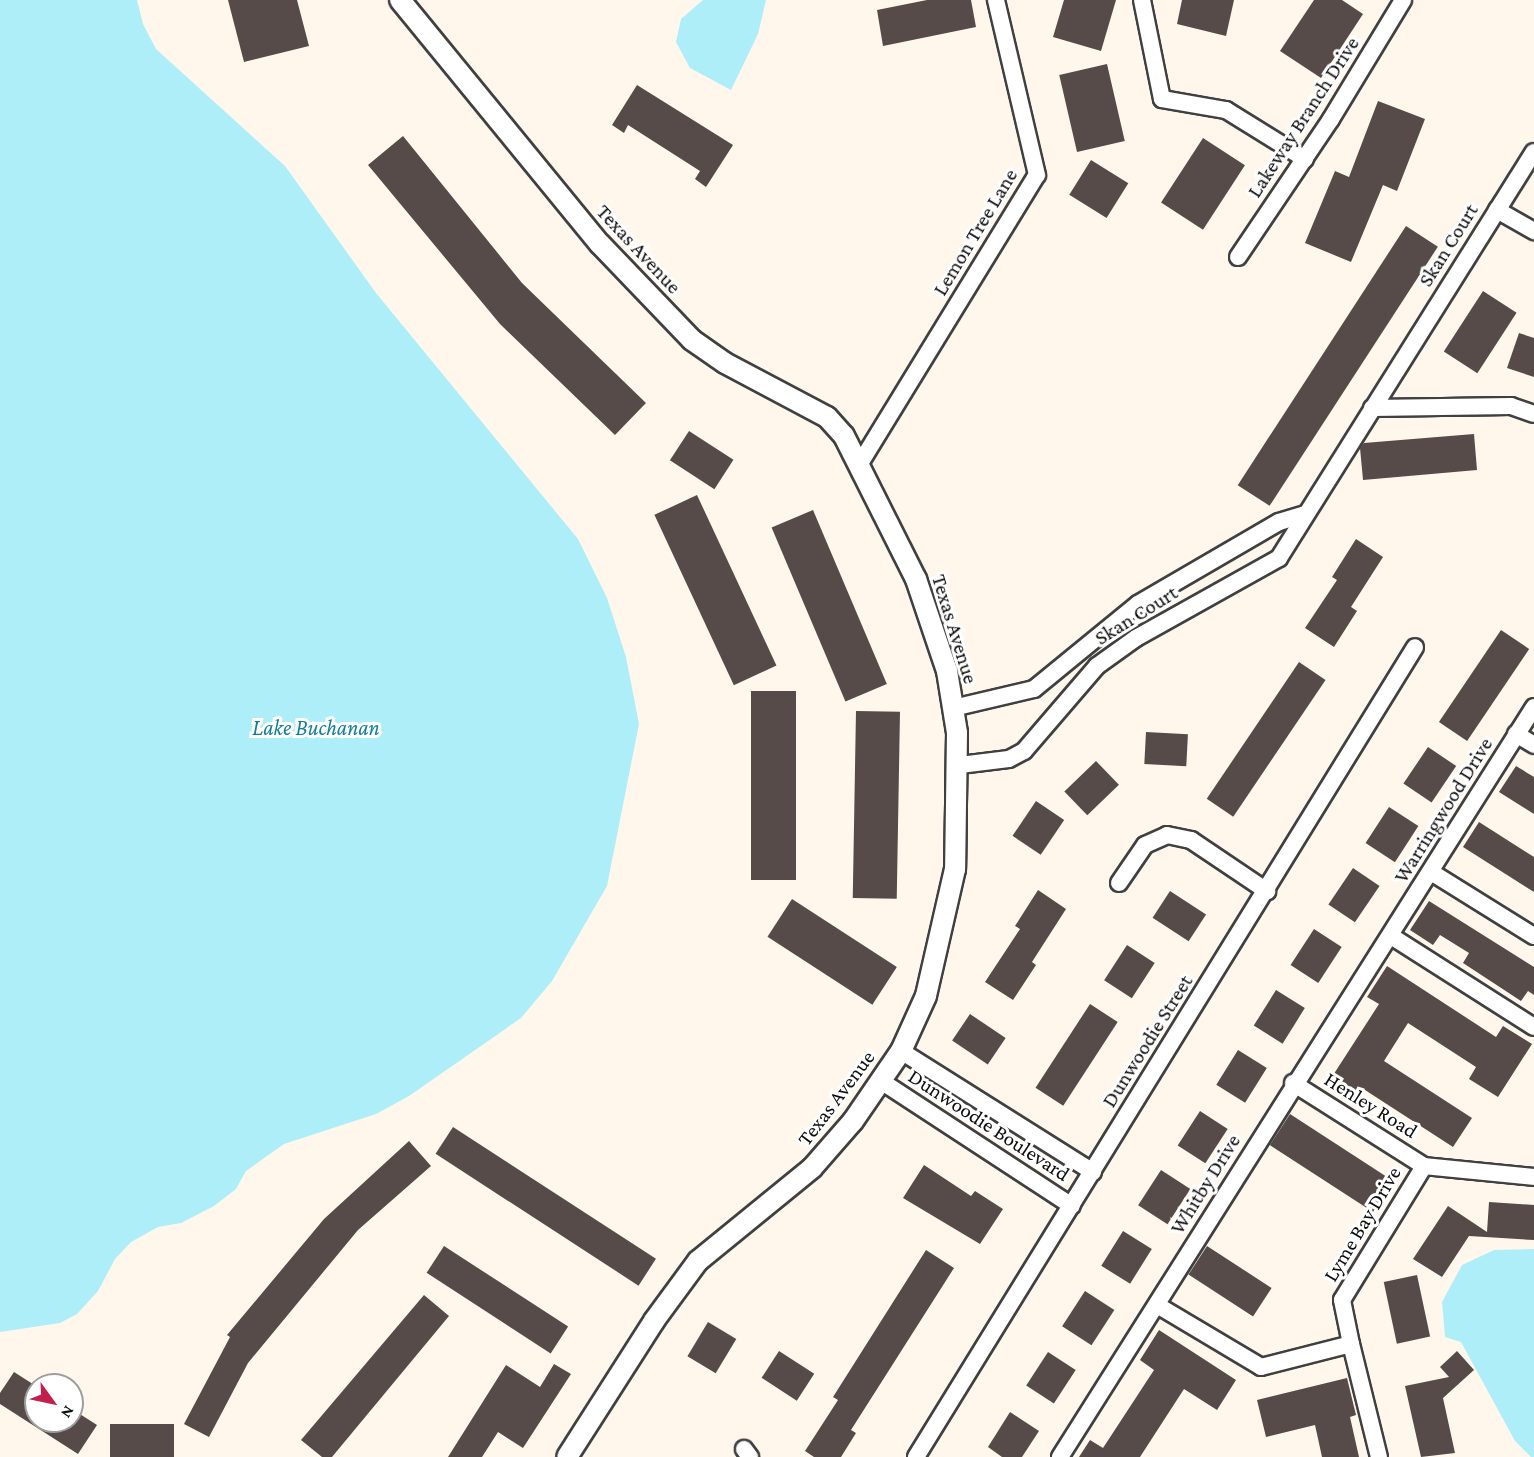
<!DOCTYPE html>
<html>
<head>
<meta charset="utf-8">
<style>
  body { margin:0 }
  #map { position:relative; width:1534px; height:1457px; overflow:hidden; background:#fff7ec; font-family:"Crimson Pro",serif }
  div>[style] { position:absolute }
  .water>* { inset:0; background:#aeeef9 }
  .building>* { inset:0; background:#564b48; transform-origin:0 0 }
  .roads { filter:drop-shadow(2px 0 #404040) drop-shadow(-2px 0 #404040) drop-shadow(0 2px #404040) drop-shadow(0 -2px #404040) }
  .minor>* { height:16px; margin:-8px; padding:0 8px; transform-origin:8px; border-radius:8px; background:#fff }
  .tertiary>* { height:20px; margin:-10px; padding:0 10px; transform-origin:10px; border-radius:10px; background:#fff }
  span { translate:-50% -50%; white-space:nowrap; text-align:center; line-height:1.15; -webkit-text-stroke:6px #fff; paint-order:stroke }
  .street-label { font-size:21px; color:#0d0d0d }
  .water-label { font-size:22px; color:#117f9c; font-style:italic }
  .north { position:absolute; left:24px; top:1373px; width:60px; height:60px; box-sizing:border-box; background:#fff; border:2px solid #9e9e9e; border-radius:50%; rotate:123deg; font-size:16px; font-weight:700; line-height:24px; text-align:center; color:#0d0d0d }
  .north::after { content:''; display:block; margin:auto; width:21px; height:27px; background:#c21f4c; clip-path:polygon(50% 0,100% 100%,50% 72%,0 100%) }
</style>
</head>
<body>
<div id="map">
  <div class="water">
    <div style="clip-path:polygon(0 0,137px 0,143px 24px,156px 49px,285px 166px,376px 293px,578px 539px,607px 598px,626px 657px,639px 724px,607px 886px,552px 981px,521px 1018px,409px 1096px,376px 1114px,284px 1144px,246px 1171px,236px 1189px,214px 1206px,181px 1223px,158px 1227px,131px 1242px,115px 1259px,98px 1291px,77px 1314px,60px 1323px,0 1332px)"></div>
    <div style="clip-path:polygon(703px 0,766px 0,758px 34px,731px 90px,690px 68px,676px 42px,681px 19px)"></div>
    <div style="clip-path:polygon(1534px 1249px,1534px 1457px,1531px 1457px,1515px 1441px,1461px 1342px,1445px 1337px,1442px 1302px,1462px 1265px,1494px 1250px)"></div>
  </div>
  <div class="building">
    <div style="clip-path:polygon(228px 0,297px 0,309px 46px,244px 62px)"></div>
    <div style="clip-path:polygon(927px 0,971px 0,976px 27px,883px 46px,877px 10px)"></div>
    <div style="clip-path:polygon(1064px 0,1116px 0,1101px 51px,1053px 37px)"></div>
    <div style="clip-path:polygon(1182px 0,1234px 0,1226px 36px,1177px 24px)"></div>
    <div style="clip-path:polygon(1314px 0,1342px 0,1363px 14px,1321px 78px,1280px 51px)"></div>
    <div style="left:1107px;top:64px;width:79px;height:49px;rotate:77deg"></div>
    <div style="clip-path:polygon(637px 85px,733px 145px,706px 187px,695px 179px,700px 171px,628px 125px,624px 133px,612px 125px)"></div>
    <div style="clip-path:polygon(1378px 101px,1425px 119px,1397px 191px,1383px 185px,1351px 262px,1305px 243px,1335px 171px,1349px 177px)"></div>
    <div style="clip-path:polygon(403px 136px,522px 283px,646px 403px,615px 435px,500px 324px,368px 165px)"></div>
    <div style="left:1203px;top:138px;width:50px;height:77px;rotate:33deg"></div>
    <div style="left:1091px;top:160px;width:44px;height:41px;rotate:32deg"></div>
    <div style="left:1406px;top:226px;width:38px;height:309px;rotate:33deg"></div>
    <div style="left:1483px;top:291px;width:40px;height:72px;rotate:33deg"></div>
    <div style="clip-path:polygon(1519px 333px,1534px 338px,1534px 377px,1507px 368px)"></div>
    <div style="left:689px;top:431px;width:53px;height:35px;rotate:33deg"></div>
    <div style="clip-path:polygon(1474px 434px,1477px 470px,1363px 480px,1360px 448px,1364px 443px)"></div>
    <div style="left:697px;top:495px;width:188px;height:47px;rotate:65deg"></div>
    <div style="left:813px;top:510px;width:189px;height:45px;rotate:67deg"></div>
    <div style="clip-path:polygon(1356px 539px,1383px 557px,1351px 607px,1357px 611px,1334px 647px,1305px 628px,1337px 580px,1332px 577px)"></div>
    <div style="left:1501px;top:630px;width:34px;height:111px;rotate:34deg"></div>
    <div style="left:1299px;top:662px;width:32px;height:165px;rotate:34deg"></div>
    <div style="left:751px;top:691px;width:45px;height:189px"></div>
    <div style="left:856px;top:711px;width:44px;height:187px;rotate:1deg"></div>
    <div style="left:1146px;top:732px;width:42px;height:32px;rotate:3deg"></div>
    <div style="left:1428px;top:747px;width:34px;height:44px;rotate:34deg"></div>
    <div style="left:1096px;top:761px;width:33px;height:44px;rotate:46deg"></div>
    <div style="clip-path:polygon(1516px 766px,1534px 777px,1534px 814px,1499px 792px)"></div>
    <div style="left:1036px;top:801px;width:34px;height:42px;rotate:34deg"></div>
    <div style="left:1389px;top:807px;width:35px;height:43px;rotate:33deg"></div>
    <div style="clip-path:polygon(1479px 822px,1534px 857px,1534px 892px,1463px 847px)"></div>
    <div style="left:1353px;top:868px;width:32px;height:44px;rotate:34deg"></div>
    <div style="clip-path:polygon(1038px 890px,1066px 909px,1032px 962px,1036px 965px,1013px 1000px,985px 982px,1020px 929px,1015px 926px)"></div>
    <div style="left:1170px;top:891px;width:43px;height:32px;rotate:33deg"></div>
    <div style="left:792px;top:899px;width:125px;height:45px;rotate:33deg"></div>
    <div style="clip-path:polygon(1429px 901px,1534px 967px,1534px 995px,1528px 991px,1521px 1001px,1463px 963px,1469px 953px,1440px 935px,1433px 945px,1410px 930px)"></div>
    <div style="left:1314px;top:929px;width:33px;height:43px;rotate:33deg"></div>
    <div style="left:1127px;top:945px;width:33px;height:42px;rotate:33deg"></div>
    <div style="clip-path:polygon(1387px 966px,1496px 1037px,1503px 1026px,1532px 1044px,1498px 1097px,1469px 1079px,1476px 1067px,1408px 1023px,1384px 1061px,1472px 1118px,1453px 1147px,1365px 1090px,1357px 1102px,1328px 1083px,1379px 1004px,1367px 997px)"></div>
    <div style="left:1276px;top:990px;width:34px;height:42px;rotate:32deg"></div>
    <div style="left:1090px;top:1004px;width:33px;height:100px;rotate:33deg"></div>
    <div style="left:970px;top:1014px;width:43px;height:32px;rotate:34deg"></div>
    <div style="left:1238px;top:1050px;width:34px;height:41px;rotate:32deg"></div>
    <div style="left:1200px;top:1111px;width:33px;height:41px;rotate:33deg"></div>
    <div style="left:1290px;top:1114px;width:123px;height:37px;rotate:33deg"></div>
    <div style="left:453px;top:1127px;width:242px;height:32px;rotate:33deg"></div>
    <div style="clip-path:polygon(409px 1141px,431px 1166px,358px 1230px,248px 1363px,209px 1437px,184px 1424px,230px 1337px,227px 1335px,324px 1219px)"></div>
    <div style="clip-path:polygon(924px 1165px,971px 1196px,975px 1191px,1003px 1209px,980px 1244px,903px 1198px)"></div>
    <div style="left:1161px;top:1170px;width:35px;height:42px;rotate:33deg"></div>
    <div style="clip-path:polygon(1489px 1202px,1534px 1205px,1534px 1240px,1469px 1236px,1442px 1277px,1413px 1259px,1448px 1206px,1487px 1232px)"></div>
    <div style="left:1123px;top:1231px;width:34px;height:41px;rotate:32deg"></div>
    <div style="left:444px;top:1246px;width:148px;height:32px;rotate:33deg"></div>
    <div style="left:1207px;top:1246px;width:77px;height:34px;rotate:33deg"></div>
    <div style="clip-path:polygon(926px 1250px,954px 1268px,851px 1430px,856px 1433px,841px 1457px,814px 1457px,805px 1451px,838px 1400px,833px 1397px)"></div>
    <div style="left:1417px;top:1275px;width:63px;height:34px;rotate:78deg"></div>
    <div style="left:1085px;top:1291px;width:35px;height:42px;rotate:33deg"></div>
    <div style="clip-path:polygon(424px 1295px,449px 1316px,332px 1457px,322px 1457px,301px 1440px)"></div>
    <div style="left:708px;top:1322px;width:33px;height:40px;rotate:31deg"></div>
    <div style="clip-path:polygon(1159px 1330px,1236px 1380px,1217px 1410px,1184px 1389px,1140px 1457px,1079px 1457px,1090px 1440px,1103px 1448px,1154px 1370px,1140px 1360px)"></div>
    <div style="left:779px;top:1351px;width:42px;height:32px;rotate:33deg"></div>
    <div style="clip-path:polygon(1457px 1351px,1474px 1370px,1443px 1398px,1455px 1453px,1421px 1457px,1405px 1386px,1449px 1377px,1440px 1367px)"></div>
    <div style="left:1048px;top:1352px;width:33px;height:40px;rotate:33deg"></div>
    <div style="clip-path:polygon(554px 1364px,571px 1374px,523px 1448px,498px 1432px,482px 1457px,448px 1457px,506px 1365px,540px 1387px)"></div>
    <div style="clip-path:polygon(14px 1372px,36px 1386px,36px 1421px,72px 1421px,72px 1409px,97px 1425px,78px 1454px,0 1404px,0 1393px)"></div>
    <div style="clip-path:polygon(1347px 1378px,1356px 1415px,1350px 1417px,1359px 1457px,1322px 1457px,1315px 1425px,1266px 1437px,1257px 1400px)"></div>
    <div style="clip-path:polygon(1010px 1412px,1039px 1431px,1022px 1457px,1002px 1457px,988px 1447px)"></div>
    <div style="left:110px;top:1424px;width:64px;height:33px"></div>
  </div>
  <div class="roads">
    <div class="minor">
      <div style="left:1142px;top:0;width:101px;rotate:78.6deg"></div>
      <div style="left:1162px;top:99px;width:65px;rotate:9.8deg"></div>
      <div style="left:1226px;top:110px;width:93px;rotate:31.8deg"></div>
      <div style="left:1497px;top:210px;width:43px;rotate:29.6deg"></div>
      <div style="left:1238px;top:257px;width:166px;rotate:-56deg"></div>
      <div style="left:1331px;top:119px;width:139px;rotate:-58.8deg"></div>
      <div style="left:1372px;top:408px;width:139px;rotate:-0.8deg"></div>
      <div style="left:1511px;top:406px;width:24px;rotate:19deg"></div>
      <div style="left:859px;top:465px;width:340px;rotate:-58.5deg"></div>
      <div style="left:1037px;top:175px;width:180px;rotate:-103.2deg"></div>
      <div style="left:953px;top:708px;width:83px;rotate:-13.2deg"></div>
      <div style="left:1034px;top:689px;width:134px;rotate:-39.3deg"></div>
      <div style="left:1138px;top:604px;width:163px;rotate:-30.2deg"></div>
      <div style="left:1279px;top:522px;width:27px;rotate:-17deg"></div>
      <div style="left:1516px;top:734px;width:21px;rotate:31deg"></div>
      <div style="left:960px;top:765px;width:49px;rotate:-7deg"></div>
      <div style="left:1009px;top:759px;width:17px;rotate:-28deg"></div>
      <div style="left:1024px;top:751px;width:112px;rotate:-49.3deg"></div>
      <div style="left:1097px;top:666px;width:48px;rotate:-35.7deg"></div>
      <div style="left:1136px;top:638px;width:164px;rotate:-29.2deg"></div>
      <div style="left:1279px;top:558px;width:479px;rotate:-57.9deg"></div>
      <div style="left:1431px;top:872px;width:121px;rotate:31.9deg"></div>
      <div style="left:1119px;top:883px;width:46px;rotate:-55.6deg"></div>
      <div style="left:1145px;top:845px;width:24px;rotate:-24deg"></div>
      <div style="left:1167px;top:835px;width:25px;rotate:12deg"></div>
      <div style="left:1191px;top:840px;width:92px;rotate:33.9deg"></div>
      <div style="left:1391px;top:936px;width:169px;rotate:32.5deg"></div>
      <div style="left:901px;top:1051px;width:227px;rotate:32.2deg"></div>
      <div style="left:881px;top:1081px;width:228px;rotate:33.2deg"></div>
      <div style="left:1293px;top:1083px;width:155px;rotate:32.4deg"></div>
      <div style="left:1424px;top:1166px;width:111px;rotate:5.7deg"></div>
      <div style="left:1157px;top:1305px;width:121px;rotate:30.8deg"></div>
      <div style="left:1261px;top:1367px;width:93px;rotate:-14.3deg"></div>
      <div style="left:1351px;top:1344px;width:45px;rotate:-101.6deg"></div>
      <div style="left:1342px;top:1300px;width:157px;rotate:-58.5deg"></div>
      <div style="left:1351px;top:1344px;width:116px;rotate:76.1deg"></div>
      <div style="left:744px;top:1449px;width:10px;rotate:53deg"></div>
      <div style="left:916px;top:1457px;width:951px;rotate:-58.36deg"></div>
      <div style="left:1060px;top:1457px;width:887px;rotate:-57.71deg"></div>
    </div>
    <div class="tertiary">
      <div style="left:400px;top:0;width:315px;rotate:50.7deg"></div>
      <div style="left:600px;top:244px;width:133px;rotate:46.2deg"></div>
      <div style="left:692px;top:340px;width:40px;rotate:34.9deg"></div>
      <div style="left:725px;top:363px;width:115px;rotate:27.9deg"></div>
      <div style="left:827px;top:417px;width:25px;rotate:48deg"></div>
      <div style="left:844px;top:436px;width:160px;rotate:63.3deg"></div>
      <div style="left:916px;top:579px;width:97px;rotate:71.4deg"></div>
      <div style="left:947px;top:671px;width:63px;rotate:80.8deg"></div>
      <div style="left:957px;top:733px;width:136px;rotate:90.8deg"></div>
      <div style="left:955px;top:869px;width:130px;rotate:102.9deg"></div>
      <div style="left:926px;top:996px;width:60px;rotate:114.4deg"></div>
      <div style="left:901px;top:1051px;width:85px;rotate:124.4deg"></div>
      <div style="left:853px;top:1121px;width:62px;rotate:131.1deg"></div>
      <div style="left:812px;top:1168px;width:147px;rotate:140.8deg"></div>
      <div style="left:698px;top:1261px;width:74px;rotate:126.3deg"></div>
      <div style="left:654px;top:1321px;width:161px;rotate:122.6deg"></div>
    </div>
  </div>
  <div class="street-label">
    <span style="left:1303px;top:117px;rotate:-57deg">Lakeway Branch Drive</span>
    <span style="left:975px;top:232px;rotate:-59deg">Lemon Tree Lane</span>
    <span style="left:1448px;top:245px;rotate:-58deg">Skan Court</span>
    <span style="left:639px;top:249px;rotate:47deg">Texas Avenue</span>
    <span style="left:1136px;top:615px;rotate:-32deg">Skan Court</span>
    <span style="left:955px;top:629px;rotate:73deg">Texas Avenue</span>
    <span style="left:1443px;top:810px;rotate:-58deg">Warringwood Drive</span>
    <span style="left:1147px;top:1041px;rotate:-58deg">Dunwoodie Street</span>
    <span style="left:836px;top:1098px;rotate:-53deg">Texas Avenue</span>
    <span style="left:1371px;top:1105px;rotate:32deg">Henley Road</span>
    <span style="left:989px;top:1125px;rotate:33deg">Dunwoodie Boulevard</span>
    <span style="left:1205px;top:1184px;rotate:-58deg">Whitby Drive</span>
    <span style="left:1362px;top:1224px;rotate:-59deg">Lyme Bay Drive</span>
  </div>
  <div class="water-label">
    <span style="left:316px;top:728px">Lake Buchanan</span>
  </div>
  <div class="north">N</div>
</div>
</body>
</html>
